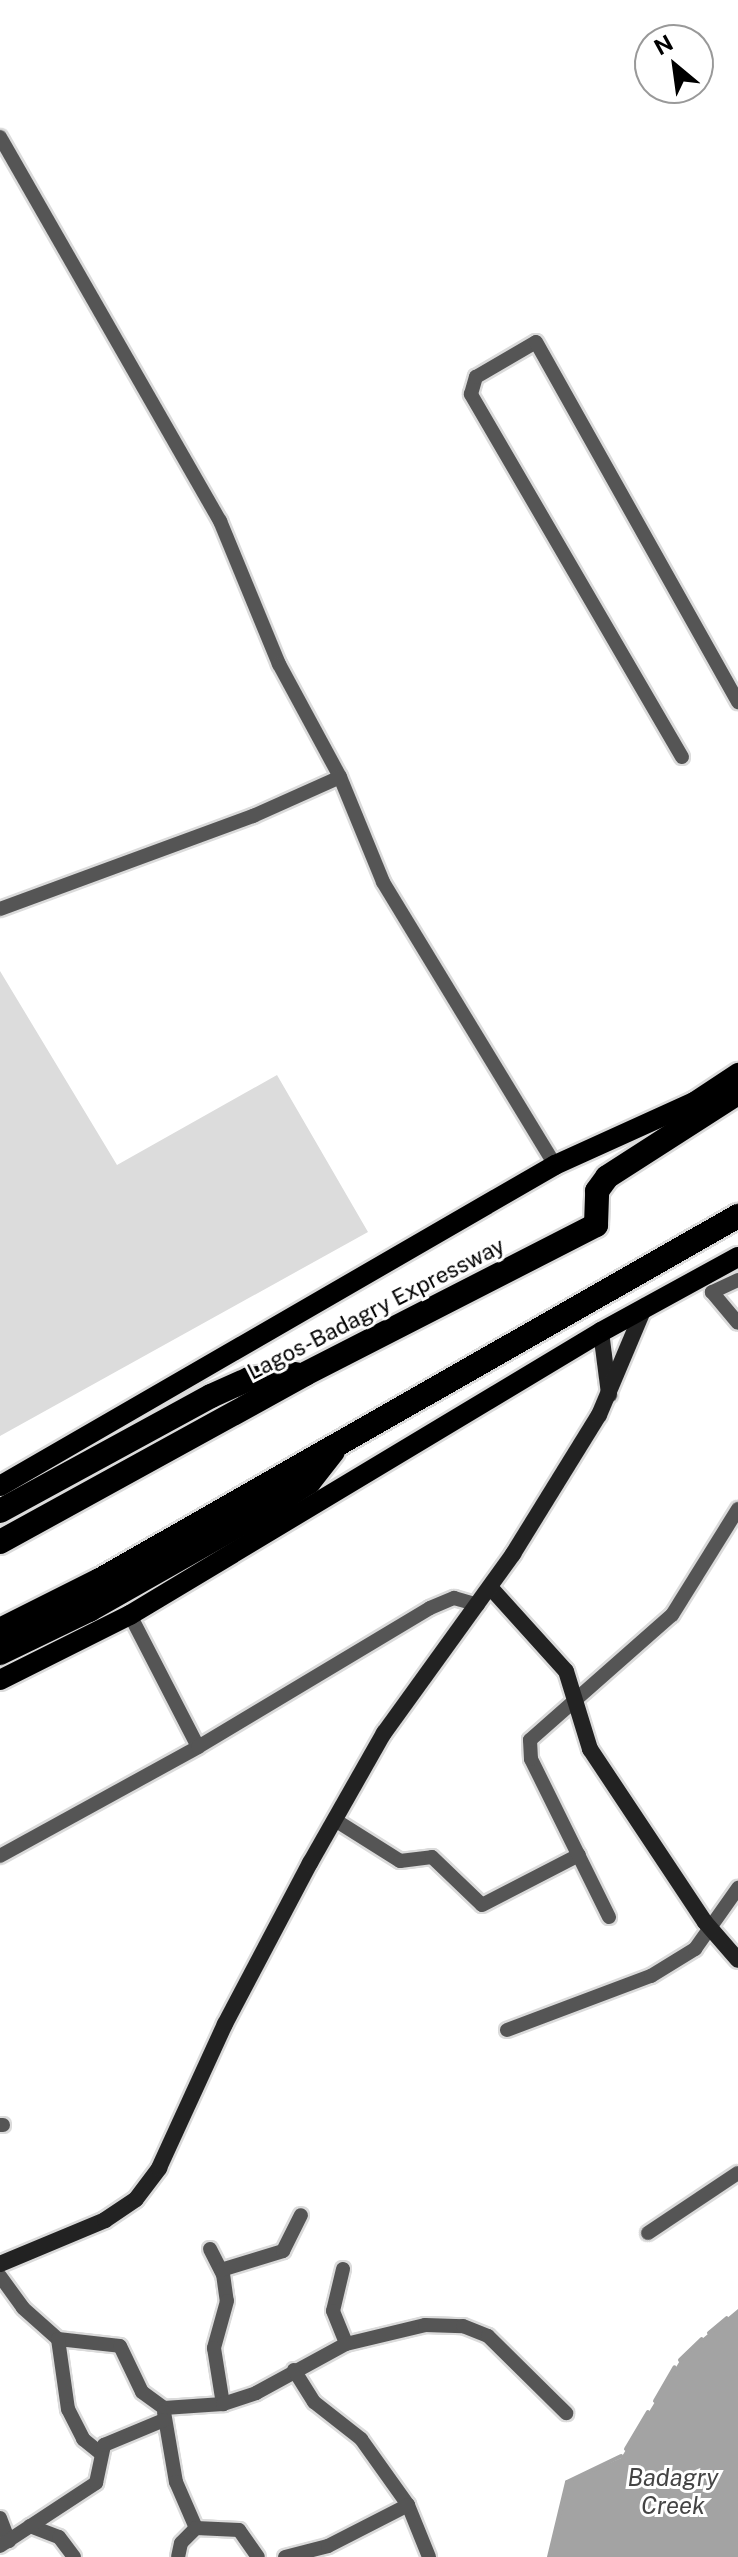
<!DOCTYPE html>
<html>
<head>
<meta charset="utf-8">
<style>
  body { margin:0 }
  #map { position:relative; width:738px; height:2557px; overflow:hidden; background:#fff; font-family:"Public Sans",sans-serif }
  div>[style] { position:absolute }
  .green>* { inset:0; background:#dcdcdc }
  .water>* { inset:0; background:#a3a3a3 }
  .stream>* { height:4px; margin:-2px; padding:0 2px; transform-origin:2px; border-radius:2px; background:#a3a3a3 }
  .roads { filter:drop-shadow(2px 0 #dbdbdb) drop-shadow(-2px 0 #dbdbdb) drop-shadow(0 2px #dbdbdb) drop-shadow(0 -2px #dbdbdb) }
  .street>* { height:14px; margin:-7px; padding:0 7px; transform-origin:7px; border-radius:7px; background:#555 }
  .secondary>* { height:16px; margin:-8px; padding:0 8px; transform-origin:8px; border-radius:8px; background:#222 }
  .primary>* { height:20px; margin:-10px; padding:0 10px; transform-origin:10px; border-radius:10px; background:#000 }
  .highway>* { height:24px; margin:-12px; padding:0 12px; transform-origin:12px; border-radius:12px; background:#000 }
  span { translate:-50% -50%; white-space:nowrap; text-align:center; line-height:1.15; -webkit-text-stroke:6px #fff; paint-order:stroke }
  .street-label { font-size:22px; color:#000 }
  .water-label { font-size:24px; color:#444; font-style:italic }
  .north { position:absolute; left:634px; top:24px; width:80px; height:80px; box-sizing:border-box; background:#fff; border:2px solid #999; border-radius:50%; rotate:331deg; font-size:22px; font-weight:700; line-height:32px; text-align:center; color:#000 }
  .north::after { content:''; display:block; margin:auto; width:28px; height:36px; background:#000; clip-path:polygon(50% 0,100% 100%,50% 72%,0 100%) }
</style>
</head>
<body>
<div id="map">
  <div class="green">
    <div style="clip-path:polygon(0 971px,117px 1165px,277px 1075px,368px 1232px,0 1436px)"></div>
  </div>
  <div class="water">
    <div style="clip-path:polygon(738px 2309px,738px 2557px,549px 2557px,567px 2482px,621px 2458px,684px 2354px)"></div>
  </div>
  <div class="stream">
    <div style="left:709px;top:2333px;width:23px;rotate:-40deg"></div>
    <div style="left:680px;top:2360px;width:30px;rotate:-44deg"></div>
    <div style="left:655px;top:2401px;width:39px;rotate:-60deg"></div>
    <div style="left:626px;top:2449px;width:43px;rotate:-59.3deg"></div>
    <div style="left:549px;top:2557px;width:77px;rotate:-76.5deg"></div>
    <div style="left:567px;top:2482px;width:60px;rotate:-25.7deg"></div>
  </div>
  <div class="roads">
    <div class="street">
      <div style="left:0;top:137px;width:443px;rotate:60.2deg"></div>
      <div style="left:220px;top:521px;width:155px;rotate:67.6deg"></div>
      <div style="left:279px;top:664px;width:128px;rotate:61.6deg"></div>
      <div style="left:340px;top:777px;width:113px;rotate:67.7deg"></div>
      <div style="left:383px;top:882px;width:331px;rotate:58.7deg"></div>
      <div style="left:682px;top:757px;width:420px;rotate:-120.2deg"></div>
      <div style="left:471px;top:394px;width:18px;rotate:-74deg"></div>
      <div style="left:476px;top:377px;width:69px;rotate:-30.3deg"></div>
      <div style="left:536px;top:342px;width:413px;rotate:60.7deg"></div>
      <div style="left:0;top:909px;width:270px;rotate:-20.2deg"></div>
      <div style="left:253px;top:816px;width:95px;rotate:-24.1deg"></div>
      <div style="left:738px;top:1280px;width:29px;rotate:155deg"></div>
      <div style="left:712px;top:1292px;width:40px;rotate:50deg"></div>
      <div style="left:130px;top:1615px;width:148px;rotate:62.7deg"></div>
      <div style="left:335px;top:1820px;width:77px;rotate:32.2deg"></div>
      <div style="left:400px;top:1861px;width:32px;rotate:-7deg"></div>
      <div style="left:432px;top:1857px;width:69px;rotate:43.8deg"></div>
      <div style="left:482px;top:1905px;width:109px;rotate:-27.3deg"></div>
      <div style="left:0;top:1856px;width:226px;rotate:-28.8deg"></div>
      <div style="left:198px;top:1747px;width:270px;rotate:-30.9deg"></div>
      <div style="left:430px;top:1608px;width:26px;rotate:-23deg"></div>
      <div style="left:454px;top:1598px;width:25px;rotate:16deg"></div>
      <div style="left:609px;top:1917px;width:176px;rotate:-116.3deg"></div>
      <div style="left:531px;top:1759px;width:19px;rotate:-93deg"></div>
      <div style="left:530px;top:1740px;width:189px;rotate:-41.4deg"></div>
      <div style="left:672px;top:1615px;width:125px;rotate:-58.1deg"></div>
      <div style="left:507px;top:2030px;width:154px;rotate:-20.6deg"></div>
      <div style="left:651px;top:1976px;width:52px;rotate:-31.5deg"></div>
      <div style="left:695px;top:1949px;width:75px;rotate:-54.8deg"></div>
      <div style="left:0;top:2125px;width:3px"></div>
      <div style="left:648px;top:2233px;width:108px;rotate:-33.7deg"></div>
      <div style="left:210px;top:2249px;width:28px;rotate:63deg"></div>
      <div style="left:223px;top:2274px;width:27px;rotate:82deg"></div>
      <div style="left:227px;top:2301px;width:49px;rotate:105.5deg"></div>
      <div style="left:214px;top:2348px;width:57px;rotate:80.9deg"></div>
      <div style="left:343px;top:2269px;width:43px;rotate:103.4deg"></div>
      <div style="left:333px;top:2311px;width:35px;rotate:68deg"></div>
      <div style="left:221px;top:2270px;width:65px;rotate:-17deg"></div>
      <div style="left:283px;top:2251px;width:40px;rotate:-63.4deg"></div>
      <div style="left:0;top:2276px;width:39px;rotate:54deg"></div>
      <div style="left:23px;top:2308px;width:47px;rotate:41.5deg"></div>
      <div style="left:58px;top:2339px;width:62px;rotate:6.4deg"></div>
      <div style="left:120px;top:2346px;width:51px;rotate:64.4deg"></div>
      <div style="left:142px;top:2392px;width:27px;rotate:36deg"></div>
      <div style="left:164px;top:2408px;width:59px;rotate:-3.9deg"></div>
      <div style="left:223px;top:2404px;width:35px;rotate:-18deg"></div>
      <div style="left:256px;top:2393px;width:102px;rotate:-28.6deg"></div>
      <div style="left:346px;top:2344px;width:81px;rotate:-13.5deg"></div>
      <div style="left:425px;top:2325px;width:38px;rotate:2deg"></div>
      <div style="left:463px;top:2326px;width:27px;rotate:22deg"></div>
      <div style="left:488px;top:2336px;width:110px;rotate:44.6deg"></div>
      <div style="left:58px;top:2339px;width:71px;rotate:81.9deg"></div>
      <div style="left:68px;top:2409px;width:34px;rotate:63deg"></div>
      <div style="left:83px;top:2439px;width:22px;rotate:39deg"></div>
      <div style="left:294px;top:2370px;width:38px;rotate:58deg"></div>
      <div style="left:314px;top:2402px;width:60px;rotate:38.2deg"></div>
      <div style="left:361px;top:2439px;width:81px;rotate:54.5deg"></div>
      <div style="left:408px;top:2505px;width:56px;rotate:68deg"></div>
      <div style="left:164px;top:2412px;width:71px;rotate:80.3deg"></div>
      <div style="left:176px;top:2482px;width:50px;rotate:66.5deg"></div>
      <div style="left:196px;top:2528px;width:21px;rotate:135deg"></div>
      <div style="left:181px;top:2543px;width:14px;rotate:102deg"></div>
      <div style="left:0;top:2518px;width:25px;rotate:69deg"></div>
      <div style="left:30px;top:2526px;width:31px;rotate:21deg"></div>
      <div style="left:59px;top:2537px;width:25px;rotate:53deg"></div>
      <div style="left:196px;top:2528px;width:43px;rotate:2.7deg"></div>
      <div style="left:239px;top:2530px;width:33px;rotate:55deg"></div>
      <div style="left:0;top:2546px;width:115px;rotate:-33.3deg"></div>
      <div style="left:96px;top:2483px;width:39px;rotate:-78deg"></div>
      <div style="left:104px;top:2445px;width:65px;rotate:-22.6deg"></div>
      <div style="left:285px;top:2557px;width:44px;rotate:-14.3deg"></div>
      <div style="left:328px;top:2546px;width:90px;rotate:-27.1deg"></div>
    </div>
    <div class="secondary">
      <div style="left:601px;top:1332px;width:63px;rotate:82.6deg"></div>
      <div style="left:490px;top:1587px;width:113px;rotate:47.9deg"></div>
      <div style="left:566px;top:1671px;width:82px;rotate:72.9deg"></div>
      <div style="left:590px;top:1749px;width:208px;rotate:56.4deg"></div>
      <div style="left:705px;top:1922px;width:50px;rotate:49deg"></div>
      <div style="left:0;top:2264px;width:114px;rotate:-22.7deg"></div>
      <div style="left:105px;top:2220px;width:37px;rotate:-34deg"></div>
      <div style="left:136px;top:2199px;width:39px;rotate:-53deg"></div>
      <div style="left:159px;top:2168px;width:158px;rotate:-65.4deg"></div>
      <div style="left:225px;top:2024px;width:182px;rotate:-62.2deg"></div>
      <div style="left:310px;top:1863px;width:150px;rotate:-60.4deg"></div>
      <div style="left:384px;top:1733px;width:221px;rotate:-54.2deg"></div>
      <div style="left:513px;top:1554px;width:163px;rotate:-58.3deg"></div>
      <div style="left:599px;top:1415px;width:118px;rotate:-67.1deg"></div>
    </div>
    <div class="primary">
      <div style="left:0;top:1486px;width:641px;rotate:-30.04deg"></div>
      <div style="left:555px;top:1165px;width:153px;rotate:-24.4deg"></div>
      <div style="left:694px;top:1102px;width:53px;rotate:-33.4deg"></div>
      <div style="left:0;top:1680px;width:145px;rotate:-26.6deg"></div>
      <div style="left:130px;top:1615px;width:549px;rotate:-31deg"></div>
      <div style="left:601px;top:1332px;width:156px;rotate:-28.7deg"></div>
    </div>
    <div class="highway">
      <div style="left:0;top:1511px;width:240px;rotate:-28.6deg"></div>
      <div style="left:211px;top:1396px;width:42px;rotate:-24.1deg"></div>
      <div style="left:249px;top:1379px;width:47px;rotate:-6.1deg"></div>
      <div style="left:0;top:1542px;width:348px;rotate:-28.8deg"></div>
      <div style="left:305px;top:1374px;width:327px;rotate:-27.1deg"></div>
      <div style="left:596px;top:1225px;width:34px;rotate:-88deg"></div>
      <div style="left:597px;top:1191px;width:17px;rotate:-54deg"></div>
      <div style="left:607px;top:1177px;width:156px;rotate:-32.7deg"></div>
      <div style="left:0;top:1630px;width:112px;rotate:-26.6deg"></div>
      <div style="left:100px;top:1580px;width:735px;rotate:-29.71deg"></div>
      <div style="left:0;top:1653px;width:99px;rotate:-25.8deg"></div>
      <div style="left:89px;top:1610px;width:205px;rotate:-29.6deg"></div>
      <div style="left:267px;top:1509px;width:50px;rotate:-32.7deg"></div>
      <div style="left:309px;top:1482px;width:39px;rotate:-52deg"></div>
    </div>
  </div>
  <div class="street-label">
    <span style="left:376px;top:1309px;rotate:-27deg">Lagos-Badagry Expressway</span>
  </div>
  <div class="water-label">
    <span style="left:673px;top:2492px">Badagry<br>Creek</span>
  </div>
  <div class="north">N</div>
</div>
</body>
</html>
